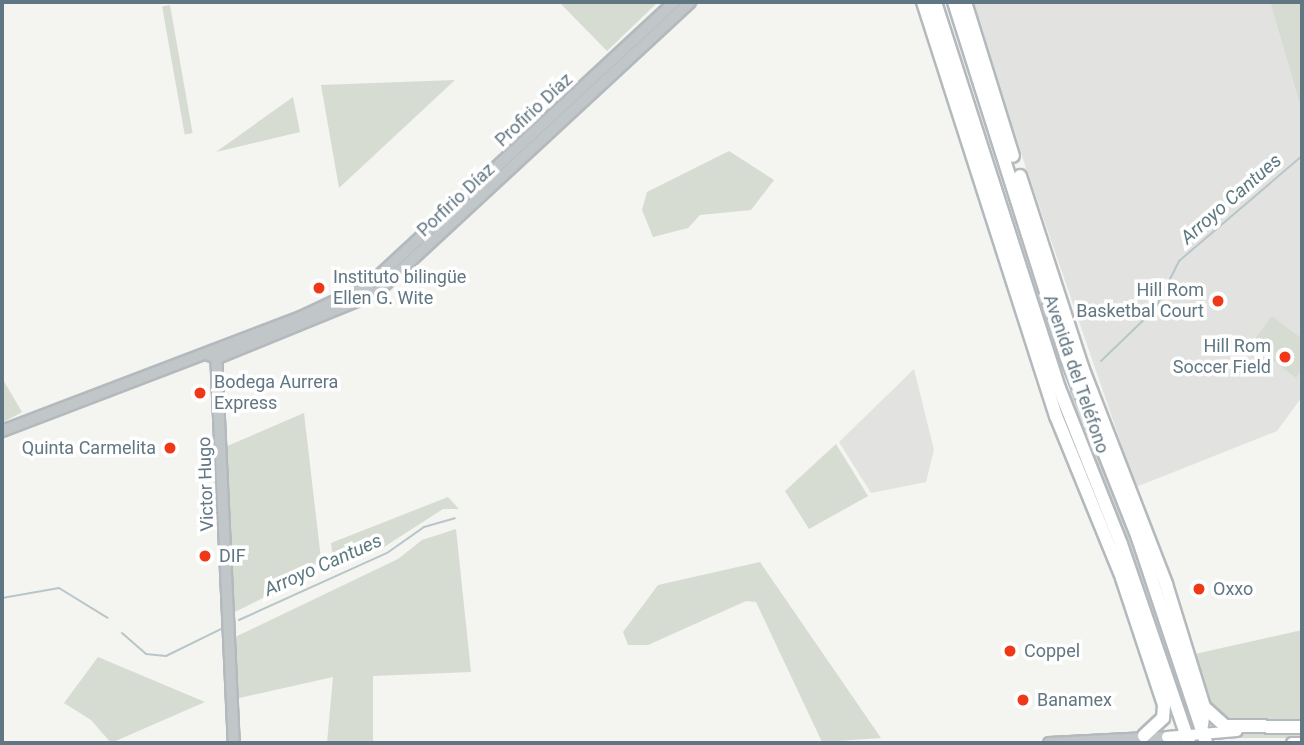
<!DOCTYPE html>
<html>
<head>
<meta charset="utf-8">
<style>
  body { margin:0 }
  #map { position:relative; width:1304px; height:745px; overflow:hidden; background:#f4f4f0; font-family:Roboto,sans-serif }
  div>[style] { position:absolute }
  .built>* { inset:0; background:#e2e3e1 }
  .green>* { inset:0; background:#d6dcd1; transform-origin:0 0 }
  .stream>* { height:2px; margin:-1px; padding:0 1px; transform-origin:1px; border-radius:1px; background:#b8c6ca }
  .roads { filter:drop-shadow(2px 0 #b3b9bd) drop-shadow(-2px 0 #b3b9bd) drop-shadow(0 2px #b3b9bd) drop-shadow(0 -2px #b3b9bd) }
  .tertiary>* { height:10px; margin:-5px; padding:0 5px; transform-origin:5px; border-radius:5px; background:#c1c6c8 }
  .secondary>* { height:10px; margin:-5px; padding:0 5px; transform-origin:5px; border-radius:5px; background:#fff }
  .primary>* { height:12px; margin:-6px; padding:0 6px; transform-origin:6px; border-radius:6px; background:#fff }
  .dots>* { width:19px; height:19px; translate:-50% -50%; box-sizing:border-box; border:4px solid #fff; border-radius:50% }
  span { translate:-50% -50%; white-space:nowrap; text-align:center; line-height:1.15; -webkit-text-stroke:7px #fff; paint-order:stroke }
  .street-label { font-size:18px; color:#617683 }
  .poi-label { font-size:18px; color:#617683 }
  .left { translate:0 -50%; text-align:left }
  .right { translate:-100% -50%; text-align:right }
  .water-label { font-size:19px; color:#5d7a81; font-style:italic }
  .frame { position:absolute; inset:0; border:4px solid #617683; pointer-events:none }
</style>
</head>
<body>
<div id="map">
  <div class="built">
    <div style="clip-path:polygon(969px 2px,1270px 2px,1302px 112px,1302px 397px,1277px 431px,1136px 487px)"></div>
    <div style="clip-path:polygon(914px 369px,934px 450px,926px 482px,871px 493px,839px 442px)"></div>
  </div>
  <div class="green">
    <div style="clip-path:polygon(559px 2px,658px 2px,607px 51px)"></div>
    <div style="clip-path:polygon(1270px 2px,1302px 2px,1302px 113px,1302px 112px)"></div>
    <div style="left:170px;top:5px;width:130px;height:8px;rotate:80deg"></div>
    <div style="clip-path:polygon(455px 80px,339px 188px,321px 85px)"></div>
    <div style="clip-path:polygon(293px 97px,300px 132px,216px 152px)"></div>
    <div style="clip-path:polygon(729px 151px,774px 180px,751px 210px,700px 215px,688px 228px,653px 237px,642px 210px,647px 192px)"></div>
    <div style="clip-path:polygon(1272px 316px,1302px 339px,1302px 370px,1296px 378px,1251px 344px)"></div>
    <div style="clip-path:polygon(2px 378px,22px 412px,2px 423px)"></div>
    <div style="clip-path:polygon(1072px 389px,1122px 509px,1191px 707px,1182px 709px,1065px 395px)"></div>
    <div style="clip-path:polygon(304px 413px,322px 568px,235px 612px,225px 447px)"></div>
    <div style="clip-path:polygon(836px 444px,868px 496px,809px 529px,785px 491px)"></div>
    <div style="clip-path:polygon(448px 497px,459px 509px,443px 509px,384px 547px,334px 566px,331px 543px)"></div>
    <div style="clip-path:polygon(456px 529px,471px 672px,373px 676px,373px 743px,327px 743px,333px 677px,239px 698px,235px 637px,398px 559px,422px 540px)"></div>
    <div style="clip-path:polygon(760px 562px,881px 738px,822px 742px,756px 602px,746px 601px,648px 645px,628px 645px,623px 632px,658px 585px)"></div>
    <div style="clip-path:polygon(1302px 630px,1302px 721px,1224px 723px,1214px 712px,1195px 654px)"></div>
    <div style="clip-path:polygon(98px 657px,205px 702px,111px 743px,91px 720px,64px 703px)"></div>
    <div style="clip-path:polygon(1302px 731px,1302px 738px,1229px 738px,1230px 734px)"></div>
  </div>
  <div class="stream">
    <div style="left:1101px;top:361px;width:75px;rotate:-43.9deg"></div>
    <div style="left:1155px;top:309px;width:54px;rotate:-63.4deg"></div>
    <div style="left:1179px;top:261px;width:162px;rotate:-40.5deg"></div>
    <div style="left:2px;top:598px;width:58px;rotate:-10deg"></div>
    <div style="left:59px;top:588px;width:57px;rotate:31.5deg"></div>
    <div style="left:239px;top:620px;width:162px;rotate:-24.4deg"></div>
    <div style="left:387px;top:553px;width:45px;rotate:-35.1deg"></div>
    <div style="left:424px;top:527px;width:32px;rotate:-16deg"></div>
    <div style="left:122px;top:633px;width:32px;rotate:41deg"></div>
    <div style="left:146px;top:654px;width:20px;rotate:6deg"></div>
    <div style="left:166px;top:656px;width:61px;rotate:-26.1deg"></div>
  </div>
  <div class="roads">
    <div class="tertiary">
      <div style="left:216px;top:352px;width:391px;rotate:87.4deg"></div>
      <div style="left:206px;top:354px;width:12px;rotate:20deg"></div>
      <div style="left:217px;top:358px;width:172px;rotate:-22.2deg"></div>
      <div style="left:376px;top:293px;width:428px;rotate:-42.8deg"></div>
      <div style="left:2px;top:431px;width:320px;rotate:-20.9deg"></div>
      <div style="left:301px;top:317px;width:75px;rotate:-25.2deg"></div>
      <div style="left:369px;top:285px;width:417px;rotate:-42.8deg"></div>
      <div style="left:1049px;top:743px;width:118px;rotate:-2.9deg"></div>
    </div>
    <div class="secondary">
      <div style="left:1167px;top:737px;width:70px;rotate:-4.9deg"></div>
      <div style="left:1292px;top:743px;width:10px"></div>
    </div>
    <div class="primary">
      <div style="left:923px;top:2px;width:435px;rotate:72.2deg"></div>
      <div style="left:1056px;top:416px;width:175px;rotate:67.8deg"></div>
      <div style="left:1122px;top:578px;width:134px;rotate:71.7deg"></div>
      <div style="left:1164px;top:705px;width:13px;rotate:94deg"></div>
      <div style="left:1163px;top:718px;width:26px;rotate:137deg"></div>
      <div style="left:935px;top:2px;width:405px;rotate:72.2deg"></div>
      <div style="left:1059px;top:388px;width:168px;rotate:68.3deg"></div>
      <div style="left:1121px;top:544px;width:210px;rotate:71.1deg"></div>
      <div style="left:954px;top:2px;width:371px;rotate:72.4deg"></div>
      <div style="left:1066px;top:356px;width:196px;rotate:68.4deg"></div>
      <div style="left:1138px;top:538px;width:216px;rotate:71.6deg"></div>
      <div style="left:965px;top:2px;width:161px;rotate:72.7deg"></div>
      <div style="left:1020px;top:176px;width:201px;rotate:72deg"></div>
      <div style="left:1082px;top:367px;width:233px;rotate:68.8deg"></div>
      <div style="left:1166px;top:584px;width:129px;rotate:72.8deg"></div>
      <div style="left:1204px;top:707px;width:18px;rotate:96deg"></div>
      <div style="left:1204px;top:707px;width:28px;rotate:42deg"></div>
      <div style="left:1225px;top:726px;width:77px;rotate:0.7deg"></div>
    </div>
  </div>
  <div class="dots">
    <div style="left:319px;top:288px;background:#ee3817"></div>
    <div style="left:1218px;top:301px;background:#ee3817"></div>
    <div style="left:1285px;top:357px;background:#ee3817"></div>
    <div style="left:200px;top:393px;background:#ee3817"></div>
    <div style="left:170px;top:448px;background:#ee3817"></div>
    <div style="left:205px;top:556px;background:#ee3817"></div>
    <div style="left:1199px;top:589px;background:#ee3817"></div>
    <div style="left:1010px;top:651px;background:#ee3817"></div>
    <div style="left:1023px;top:700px;background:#ee3817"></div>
  </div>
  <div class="street-label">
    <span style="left:534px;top:110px;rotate:-43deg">Profirio Díaz</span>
    <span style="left:456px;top:200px;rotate:-43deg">Porfirio Díaz</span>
    <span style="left:1076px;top:374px;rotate:71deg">Avenida del Teléfono</span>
    <span style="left:206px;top:484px;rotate:-92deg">Victor Hugo</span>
  </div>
  <div class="poi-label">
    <span class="left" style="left:333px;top:288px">Instituto bilingüe<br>Ellen G. Wite</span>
    <span class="right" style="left:1204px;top:301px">Hill Rom<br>Basketbal Court</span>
    <span class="right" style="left:1271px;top:357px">Hill Rom<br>Soccer Field</span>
    <span class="left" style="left:214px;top:393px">Bodega Aurrera<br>Express</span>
    <span class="right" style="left:156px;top:448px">Quinta Carmelita</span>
    <span class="left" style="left:219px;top:556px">DIF</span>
    <span class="left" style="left:1213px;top:589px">Oxxo</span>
    <span class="left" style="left:1024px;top:651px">Coppel</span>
    <span class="left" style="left:1037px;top:700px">Banamex</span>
  </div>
  <div class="water-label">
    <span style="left:1231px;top:199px;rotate:-41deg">Arroyo Cantues</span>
    <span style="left:323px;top:565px;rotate:-24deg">Arroyo Cantues</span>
  </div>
  <div class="frame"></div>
</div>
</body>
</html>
